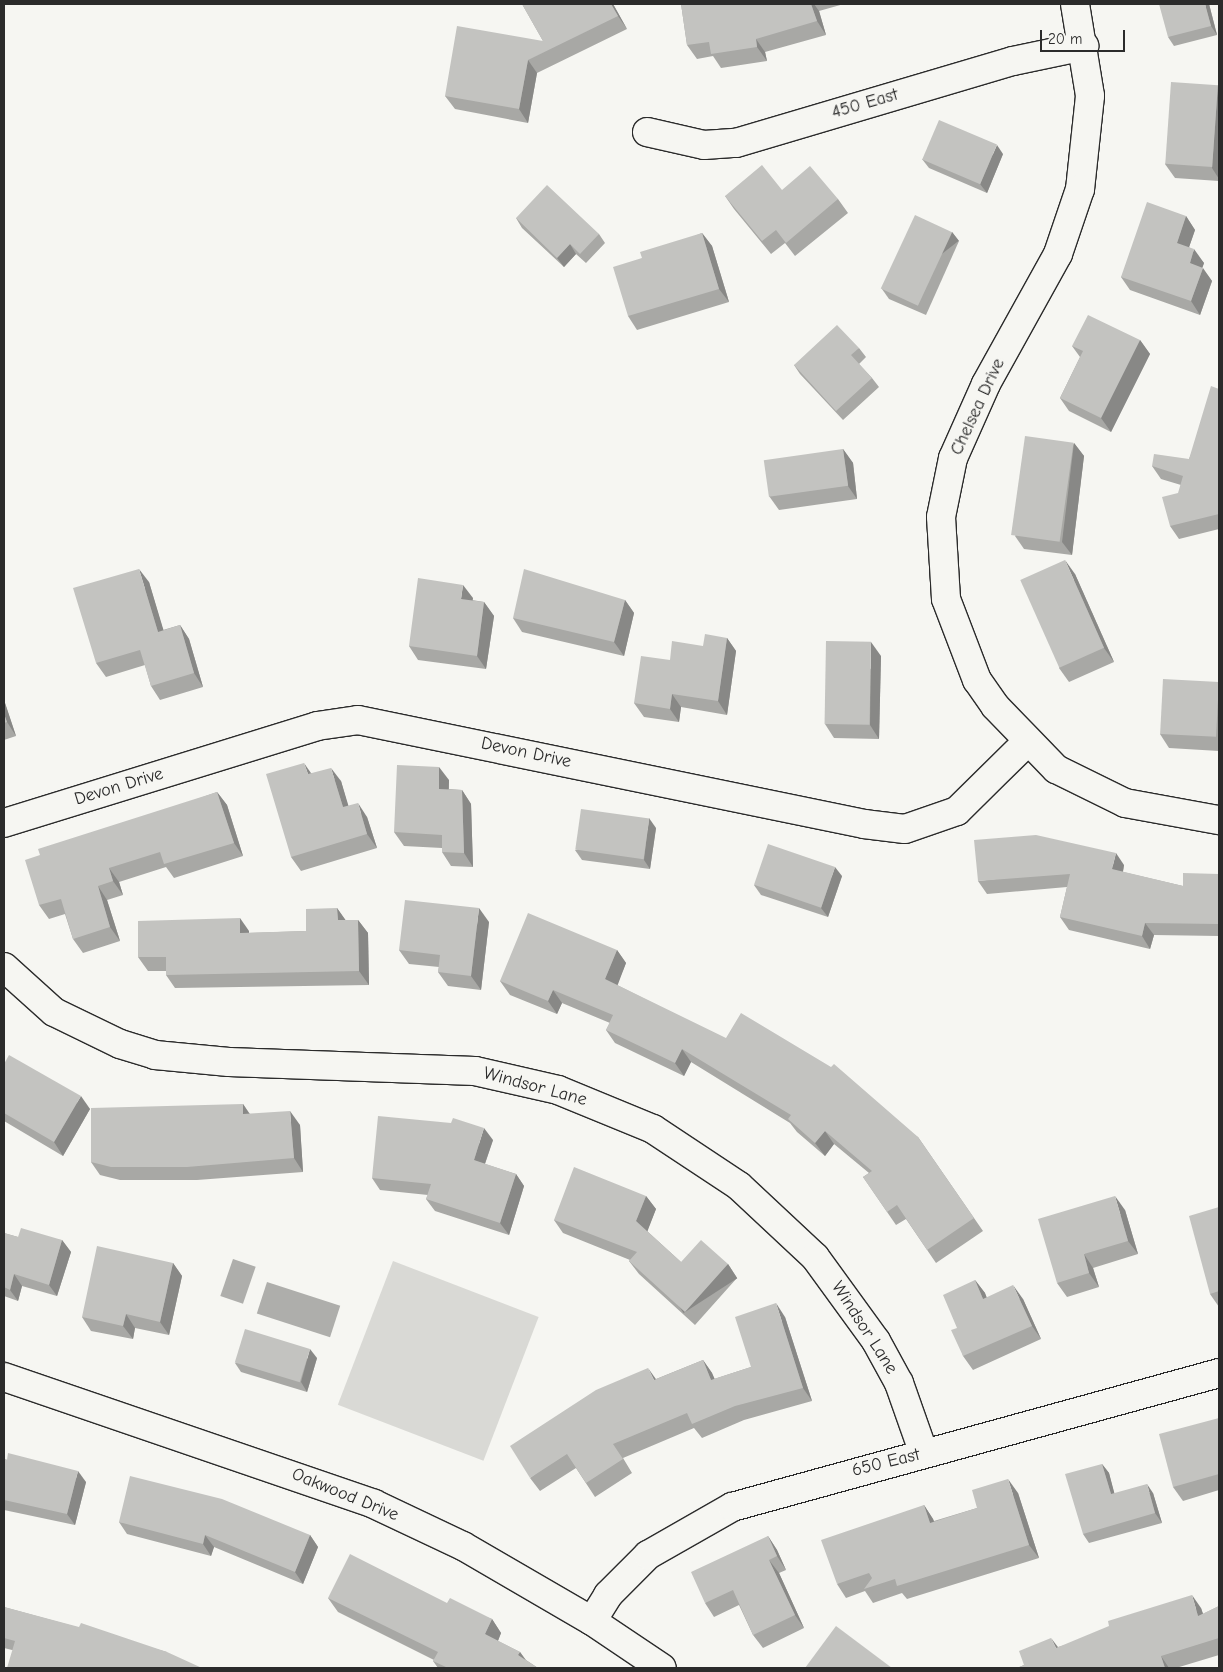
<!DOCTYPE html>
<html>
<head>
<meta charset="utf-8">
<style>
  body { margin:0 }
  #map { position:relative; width:1223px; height:1672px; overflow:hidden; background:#f6f6f2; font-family:"Comic Neue",sans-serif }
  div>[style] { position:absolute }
  .green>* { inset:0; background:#d9d9d5; transform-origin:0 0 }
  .water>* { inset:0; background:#aeaeab; transform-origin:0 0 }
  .roads { filter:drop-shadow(1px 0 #2b2b2b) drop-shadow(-1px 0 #2b2b2b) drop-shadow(0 1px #2b2b2b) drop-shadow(0 -1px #2b2b2b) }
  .minor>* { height:28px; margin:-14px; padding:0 14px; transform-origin:14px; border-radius:14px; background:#f6f6f2 }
  .tertiary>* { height:28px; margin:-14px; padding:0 14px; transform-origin:14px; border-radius:14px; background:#f6f6f2 }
  .wall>* { inset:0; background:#a8a8a5 }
  .shaded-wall>* { inset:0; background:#888886; transform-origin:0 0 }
  .building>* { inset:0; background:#c3c3c0; transform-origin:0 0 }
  span { translate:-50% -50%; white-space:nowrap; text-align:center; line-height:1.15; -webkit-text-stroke:4px #f6f6f2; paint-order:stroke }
  .street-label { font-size:18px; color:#2b2b2b }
  .frame { position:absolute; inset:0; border:5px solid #2b2b2b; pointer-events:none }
  .scale { position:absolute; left:1040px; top:30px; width:85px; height:22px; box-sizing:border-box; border:2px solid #2b2b2b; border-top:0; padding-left:6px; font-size:15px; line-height:18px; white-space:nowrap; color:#2b2b2b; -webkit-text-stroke:4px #f6f6f2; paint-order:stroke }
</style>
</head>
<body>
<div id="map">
  <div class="green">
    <div style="left:393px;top:1261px;width:156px;height:154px;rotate:21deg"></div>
  </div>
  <div class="water">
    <div style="left:233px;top:1259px;width:24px;height:39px;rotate:19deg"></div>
    <div style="left:267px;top:1282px;width:77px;height:33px;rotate:18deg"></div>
  </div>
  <div class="roads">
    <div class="minor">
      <div style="left:647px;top:132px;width:58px;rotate:12.8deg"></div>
      <div style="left:704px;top:145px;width:32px;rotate:-4deg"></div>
      <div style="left:736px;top:143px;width:289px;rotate:-16.5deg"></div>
      <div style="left:1013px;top:61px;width:73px;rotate:-11.9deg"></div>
      <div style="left:4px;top:823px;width:328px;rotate:-17.2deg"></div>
      <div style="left:317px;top:726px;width:41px;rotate:-8.3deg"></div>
      <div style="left:358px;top:720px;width:517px;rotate:11.61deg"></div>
      <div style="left:864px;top:824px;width:41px;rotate:7deg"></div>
      <div style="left:905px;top:829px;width:55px;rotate:-19.1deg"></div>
      <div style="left:957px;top:811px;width:98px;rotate:-44.6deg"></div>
      <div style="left:4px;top:967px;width:67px;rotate:42deg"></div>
      <div style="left:54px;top:1012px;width:73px;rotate:25.9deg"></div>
      <div style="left:120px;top:1044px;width:37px;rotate:17deg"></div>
      <div style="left:155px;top:1055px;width:74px;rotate:5.4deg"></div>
      <div style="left:229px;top:1062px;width:246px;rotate:2.1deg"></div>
      <div style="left:475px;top:1071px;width:85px;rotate:12.9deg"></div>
      <div style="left:558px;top:1090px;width:103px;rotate:22.3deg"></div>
      <div style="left:653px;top:1129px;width:103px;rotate:33.5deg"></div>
      <div style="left:739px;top:1186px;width:104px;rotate:43.1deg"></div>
      <div style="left:815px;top:1257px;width:104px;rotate:54deg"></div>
      <div style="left:876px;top:1341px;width:48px;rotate:61.3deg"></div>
      <div style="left:899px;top:1383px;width:75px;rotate:70.6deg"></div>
      <div style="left:4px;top:1377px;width:391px;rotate:18.9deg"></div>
      <div style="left:374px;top:1504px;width:98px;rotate:25.3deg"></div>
      <div style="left:463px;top:1546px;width:149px;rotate:30.2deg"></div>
      <div style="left:592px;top:1621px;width:84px;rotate:33.9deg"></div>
      <div style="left:592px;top:1621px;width:31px;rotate:-58deg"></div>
      <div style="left:608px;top:1595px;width:57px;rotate:-45deg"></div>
      <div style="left:648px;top:1555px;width:97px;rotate:-29.7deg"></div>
      <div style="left:732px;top:1507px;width:505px;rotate:-15.38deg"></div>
    </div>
    <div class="tertiary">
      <div style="left:1075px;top:4px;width:93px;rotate:80.7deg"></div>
      <div style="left:1090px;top:96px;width:94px;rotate:96.1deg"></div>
      <div style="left:1080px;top:189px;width:69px;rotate:108.7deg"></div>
      <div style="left:1058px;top:254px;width:149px;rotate:119deg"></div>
      <div style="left:986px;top:384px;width:81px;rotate:114deg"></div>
      <div style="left:953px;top:458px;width:60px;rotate:101.5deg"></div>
      <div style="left:941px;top:517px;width:82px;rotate:86.5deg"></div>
      <div style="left:946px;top:599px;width:87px;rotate:69.1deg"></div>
      <div style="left:977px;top:680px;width:32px;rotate:55deg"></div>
      <div style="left:995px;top:706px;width:88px;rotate:45.9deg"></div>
      <div style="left:1056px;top:769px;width:77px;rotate:26.2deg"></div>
      <div style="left:1125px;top:803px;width:96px;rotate:10.3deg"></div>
    </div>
  </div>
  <div class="wall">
    <div style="clip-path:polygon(522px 4px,613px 4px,627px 29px,537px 73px,528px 123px,455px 109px,445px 96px,543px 41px)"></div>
    <div style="clip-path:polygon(681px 4px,844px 4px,819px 11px,826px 35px,765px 52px,767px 61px,721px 68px,713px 56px,697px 59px,687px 45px)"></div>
    <div style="clip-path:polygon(1209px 4px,1217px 35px,1174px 46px,1168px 37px)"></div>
    <div style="clip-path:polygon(1218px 85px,1219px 87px,1219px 181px,1175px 178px,1165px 164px)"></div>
    <div style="clip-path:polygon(1003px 154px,987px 193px,929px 168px,922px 159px)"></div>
    <div style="clip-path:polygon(782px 190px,838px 199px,848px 213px,795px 256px,785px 243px,771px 254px,734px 209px,725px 196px)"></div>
    <div style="clip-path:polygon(1186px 216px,1195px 230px,1189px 247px,1204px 263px,1202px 268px,1212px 281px,1200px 315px,1130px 290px,1121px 277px)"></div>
    <div style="clip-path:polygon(516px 218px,599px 234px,605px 243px,586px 263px,576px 254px,564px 267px,522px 228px)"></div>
    <div style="clip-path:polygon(952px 232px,959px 241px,926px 315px,889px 299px,882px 289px)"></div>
    <div style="clip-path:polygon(702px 233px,712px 246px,729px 302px,637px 330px,628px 316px,642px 258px)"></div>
    <div style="clip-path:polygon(1140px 340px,1150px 354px,1111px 432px,1069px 411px,1060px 398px,1080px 357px,1072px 346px)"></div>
    <div style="clip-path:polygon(859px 348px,866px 357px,859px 364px,872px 378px,879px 387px,843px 420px,800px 374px,794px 365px)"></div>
    <div style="clip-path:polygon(1219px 389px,1219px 529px,1179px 539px,1170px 526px,1181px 485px,1161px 479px,1152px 466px,1189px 459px)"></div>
    <div style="clip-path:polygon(1074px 443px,1084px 456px,1072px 555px,1024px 549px,1015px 536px)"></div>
    <div style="clip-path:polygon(843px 449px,853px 463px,857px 499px,779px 510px,769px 496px)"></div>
    <div style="clip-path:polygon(1075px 574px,1114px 662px,1069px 682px,1059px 668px)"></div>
    <div style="clip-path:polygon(149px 582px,163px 630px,180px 625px,189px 639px,203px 687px,160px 700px,151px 686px,145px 665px,106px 677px,96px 663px)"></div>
    <div style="clip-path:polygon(473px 598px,472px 600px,484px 602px,494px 616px,486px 669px,418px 660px,409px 646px)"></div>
    <div style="clip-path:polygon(625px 600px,634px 613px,624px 656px,522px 632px,513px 618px)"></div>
    <div style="clip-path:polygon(727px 638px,736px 651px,727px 715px,681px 707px,679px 722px,644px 717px,634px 703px,670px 660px,703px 646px)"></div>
    <div style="clip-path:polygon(881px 656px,879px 739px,834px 738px,825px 724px)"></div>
    <div style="clip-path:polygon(1219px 682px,1219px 751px,1169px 748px,1160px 734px)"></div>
    <div style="clip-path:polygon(4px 700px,16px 736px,4px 740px)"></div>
    <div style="clip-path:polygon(311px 773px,341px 781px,348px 806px,367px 817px,377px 848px,301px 871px,291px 857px)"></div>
    <div style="clip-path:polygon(449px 780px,449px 789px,462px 790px,471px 804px,473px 867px,451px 866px,442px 852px,442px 848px,404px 846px,394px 832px)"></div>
    <div style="clip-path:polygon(217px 792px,227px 805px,243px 856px,174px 878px,166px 867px,119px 882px,123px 895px,107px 900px,120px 941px,83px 953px,73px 939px,65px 914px,49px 919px,39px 905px,40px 855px)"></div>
    <div style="clip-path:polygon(656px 828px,650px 869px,582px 860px,575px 850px)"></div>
    <div style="clip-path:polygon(1124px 865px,1123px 872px,1183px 886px,1219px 874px,1219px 936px,1154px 935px,1150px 949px,1069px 930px,1060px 917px,1067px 887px,987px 894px,978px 881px)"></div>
    <div style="clip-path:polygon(842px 876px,828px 917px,761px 895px,754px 885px)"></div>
    <div style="clip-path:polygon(337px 908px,345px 920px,358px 920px,368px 933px,369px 985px,175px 988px,166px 975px,166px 971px,148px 971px,138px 957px,249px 931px,249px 933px,306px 931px)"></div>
    <div style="clip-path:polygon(489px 922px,481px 990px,448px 986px,438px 972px,439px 967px,409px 964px,399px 950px)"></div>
    <div style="clip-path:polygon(617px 950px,626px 963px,617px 985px,918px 1137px,983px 1231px,936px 1263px,906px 1219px,896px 1225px,863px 1177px,869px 1173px,834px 1144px,825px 1156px,797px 1132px,790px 1123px,691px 1062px,684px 1076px,615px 1043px,606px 1030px,610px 1023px,562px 1003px,557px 1014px,510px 995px,500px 981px)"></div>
    <div style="clip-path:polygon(4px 1064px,90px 1109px,63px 1156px,4px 1121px)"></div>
    <div style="clip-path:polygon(243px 1104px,250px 1114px,300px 1125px,303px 1172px,197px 1180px,120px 1180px,100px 1175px,91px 1162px)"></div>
    <div style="clip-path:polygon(493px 1140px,485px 1164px,516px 1174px,524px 1186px,509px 1235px,435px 1211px,426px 1199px,428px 1195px,380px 1190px,372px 1178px)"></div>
    <div style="clip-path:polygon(646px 1196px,656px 1209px,647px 1231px,681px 1262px,728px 1264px,737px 1278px,695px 1325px,639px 1274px,629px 1261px,630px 1260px,563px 1233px,554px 1220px)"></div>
    <div style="clip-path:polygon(1219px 1207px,1219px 1307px,1210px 1294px)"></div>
    <div style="clip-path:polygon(1125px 1210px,1138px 1254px,1093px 1268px,1099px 1287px,1067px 1297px,1057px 1283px)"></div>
    <div style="clip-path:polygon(4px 1233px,18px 1237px,62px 1240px,71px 1252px,57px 1296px,22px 1286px,18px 1301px,4px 1296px)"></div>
    <div style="clip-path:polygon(173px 1263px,182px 1276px,169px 1335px,135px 1328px,133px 1339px,91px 1331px,82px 1317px)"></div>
    <div style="clip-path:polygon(975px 1280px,985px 1293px,986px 1298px,1023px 1299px,1041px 1339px,973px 1370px,963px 1356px,957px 1328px)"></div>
    <div style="clip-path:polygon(785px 1317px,812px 1401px,744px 1420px,702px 1438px,694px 1428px,623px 1458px,632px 1473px,595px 1497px,576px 1468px,540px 1491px,530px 1478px,656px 1379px,703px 1360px,712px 1373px,714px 1379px,751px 1367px)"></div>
    <div style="clip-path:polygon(317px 1358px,307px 1392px,241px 1372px,235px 1363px)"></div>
    <div style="clip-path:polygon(1219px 1418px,1219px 1490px,1183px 1501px,1173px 1487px)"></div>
    <div style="clip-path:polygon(4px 1459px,86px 1482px,75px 1525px,4px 1510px)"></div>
    <div style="clip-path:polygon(1102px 1464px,1109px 1473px,1114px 1493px,1153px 1493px,1162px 1523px,1089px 1543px,1083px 1534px)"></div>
    <div style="clip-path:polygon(1018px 1493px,1039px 1558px,907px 1599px,902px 1593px,873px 1603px,865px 1591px,846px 1598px,837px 1584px,924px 1505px,933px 1519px,934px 1521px,977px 1508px)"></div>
    <div style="clip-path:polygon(119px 1522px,310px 1535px,318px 1547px,303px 1584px,214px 1547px,211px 1556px,127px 1534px)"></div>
    <div style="clip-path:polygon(768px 1536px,777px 1550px,786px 1570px,779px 1573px,804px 1628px,763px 1648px,753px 1635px,739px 1605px,714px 1617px,705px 1603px)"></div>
    <div style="clip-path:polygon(328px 1598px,447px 1603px,492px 1619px,501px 1633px,498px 1641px,520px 1652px,526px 1660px,538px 1668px,438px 1668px,433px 1661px,434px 1660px,338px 1612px)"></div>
    <div style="clip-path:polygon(1219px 1606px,1219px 1655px,1176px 1668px,1017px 1668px,1024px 1665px,1058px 1647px,1201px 1608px,1203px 1614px)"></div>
    <div style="clip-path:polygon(4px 1607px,167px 1652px,12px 1650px,4px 1648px)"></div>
  </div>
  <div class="shaded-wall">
    <div style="clip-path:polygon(611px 4px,613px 4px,627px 29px,618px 16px)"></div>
    <div style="clip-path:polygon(811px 4px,814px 4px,819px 11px,826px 35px,817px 21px)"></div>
    <div style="clip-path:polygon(1205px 4px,1209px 4px,1217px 35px,1211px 26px)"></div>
    <div style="clip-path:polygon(756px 39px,765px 52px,767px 61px,757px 47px)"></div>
    <div style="clip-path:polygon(528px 60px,537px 73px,528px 123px,519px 109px)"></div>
    <div style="clip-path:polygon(1218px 85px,1219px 87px,1219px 179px,1212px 168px)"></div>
    <div style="clip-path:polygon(997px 145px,1003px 154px,987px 193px,980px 184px)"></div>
    <div style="clip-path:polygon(1186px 216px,1195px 230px,1186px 256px,1177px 243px)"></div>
    <div style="left:952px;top:232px;width:11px;height:81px;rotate:52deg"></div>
    <div style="clip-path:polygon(702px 233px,712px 246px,729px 302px,719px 289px)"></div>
    <div style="clip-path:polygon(570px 244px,576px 254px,564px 267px,557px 258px)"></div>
    <div style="clip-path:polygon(1194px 249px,1204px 263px,1199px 277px,1190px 263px)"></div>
    <div style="clip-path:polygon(1203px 268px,1212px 281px,1200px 315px,1191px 301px)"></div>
    <div style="clip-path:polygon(1140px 340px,1150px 354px,1111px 432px,1101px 418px)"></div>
    <div style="clip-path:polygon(1074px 443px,1084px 456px,1072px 555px,1062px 542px)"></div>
    <div style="clip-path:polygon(843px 449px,853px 463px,857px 499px,848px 486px)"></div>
    <div style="clip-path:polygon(1065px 560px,1075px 574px,1114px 662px,1104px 648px)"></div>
    <div style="clip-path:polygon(139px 569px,149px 582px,168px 645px,158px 632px)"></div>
    <div style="clip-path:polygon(463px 585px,473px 598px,471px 612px,461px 599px)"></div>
    <div style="clip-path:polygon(625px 600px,634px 613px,624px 656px,614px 642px)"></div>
    <div style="clip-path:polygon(484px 602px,494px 616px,486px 669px,477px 656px)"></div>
    <div style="clip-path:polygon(180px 625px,189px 639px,203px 687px,194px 673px)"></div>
    <div style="clip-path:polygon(727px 638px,736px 651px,727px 715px,718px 701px)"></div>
    <div style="clip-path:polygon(871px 642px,881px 656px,879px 739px,870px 725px)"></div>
    <div style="clip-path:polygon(672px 694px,681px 707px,679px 722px,670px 709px)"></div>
    <div style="clip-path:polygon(4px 700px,16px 736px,7px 722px,4px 714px)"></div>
    <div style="clip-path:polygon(304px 763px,313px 776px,308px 774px)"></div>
    <div style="clip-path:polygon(439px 767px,449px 780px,448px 802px,439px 789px)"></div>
    <div style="clip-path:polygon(331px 768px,341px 781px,353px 821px,343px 807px)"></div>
    <div style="clip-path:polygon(462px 790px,471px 804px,473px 867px,464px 853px)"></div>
    <div style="clip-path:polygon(217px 792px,227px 805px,243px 856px,234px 843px)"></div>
    <div style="clip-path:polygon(358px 803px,367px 817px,377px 848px,367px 834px)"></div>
    <div style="clip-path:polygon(649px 818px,656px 828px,650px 869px,644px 860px)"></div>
    <div style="clip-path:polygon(1116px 853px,1124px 865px,1121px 882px,1112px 869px)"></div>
    <div style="clip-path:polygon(835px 867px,842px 876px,828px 917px,821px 908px)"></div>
    <div style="clip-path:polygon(109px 868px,119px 882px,123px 895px,113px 881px)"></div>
    <div style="clip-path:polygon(98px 886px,107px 900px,120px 941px,110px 927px)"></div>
    <div style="clip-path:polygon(337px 908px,347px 922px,338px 920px)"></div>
    <div style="clip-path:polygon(479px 908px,489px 922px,481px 990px,471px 976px)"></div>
    <div style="clip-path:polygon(240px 918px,249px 931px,249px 946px,240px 933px)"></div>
    <div style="clip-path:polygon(358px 920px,368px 933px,369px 985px,359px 971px)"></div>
    <div style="clip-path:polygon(1145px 923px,1154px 935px,1150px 949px,1142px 936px)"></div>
    <div style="clip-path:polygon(617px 950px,626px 963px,615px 992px,605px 979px)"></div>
    <div style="clip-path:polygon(553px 990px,562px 1003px,557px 1014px,548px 1001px)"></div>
    <div style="clip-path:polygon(682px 1049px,691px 1062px,684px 1076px,675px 1063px)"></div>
    <div style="clip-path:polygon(81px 1096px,90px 1109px,63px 1156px,54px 1142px)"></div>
    <div style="clip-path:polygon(243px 1104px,252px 1118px,243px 1114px)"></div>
    <div style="clip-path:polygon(290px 1111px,300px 1125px,303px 1172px,294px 1158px)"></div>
    <div style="clip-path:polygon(484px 1128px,493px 1140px,482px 1172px,474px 1160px)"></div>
    <div style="clip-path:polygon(825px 1131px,834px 1144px,825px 1156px,815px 1143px)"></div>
    <div style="clip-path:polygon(516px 1174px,524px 1186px,509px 1235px,500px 1223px)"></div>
    <div style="clip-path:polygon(646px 1196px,656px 1209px,646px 1235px,636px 1221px)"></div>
    <div style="clip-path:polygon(1115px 1196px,1125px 1210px,1138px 1254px,1128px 1241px)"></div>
    <div style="clip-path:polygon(62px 1240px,71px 1252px,57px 1296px,49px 1285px)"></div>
    <div style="clip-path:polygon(1084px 1254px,1093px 1268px,1099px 1287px,1089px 1273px)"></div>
    <div style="clip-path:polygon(173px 1263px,182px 1276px,169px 1335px,160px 1322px)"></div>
    <div style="left:728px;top:1264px;width:17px;height:64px;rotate:57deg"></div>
    <div style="clip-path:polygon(14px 1274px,22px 1286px,18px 1301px,10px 1290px)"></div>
    <div style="clip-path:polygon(975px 1280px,985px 1293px,993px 1313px,983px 1299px)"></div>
    <div style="clip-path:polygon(1013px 1285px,1023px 1299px,1041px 1339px,1032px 1326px)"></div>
    <div style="clip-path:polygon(776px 1303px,785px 1317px,812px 1401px,803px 1388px)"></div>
    <div style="clip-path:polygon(126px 1314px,135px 1328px,133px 1339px,123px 1326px)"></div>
    <div style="clip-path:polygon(310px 1349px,317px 1358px,307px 1392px,301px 1382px)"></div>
    <div style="clip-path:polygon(703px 1360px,712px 1373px,721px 1393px,711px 1380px)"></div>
    <div style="clip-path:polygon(648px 1368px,658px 1382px,654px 1380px)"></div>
    <div style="clip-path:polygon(1102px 1464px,1109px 1473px,1117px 1503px,1111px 1494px)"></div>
    <div style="clip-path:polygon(78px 1471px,86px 1482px,75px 1525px,67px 1514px)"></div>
    <div style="clip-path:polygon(1008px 1479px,1018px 1493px,1039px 1558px,1029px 1545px)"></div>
    <div style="clip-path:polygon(1147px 1484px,1153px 1493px,1162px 1523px,1155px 1513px)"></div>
    <div style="clip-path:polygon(924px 1505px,933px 1519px,939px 1536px,930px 1523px)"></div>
    <div style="clip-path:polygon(205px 1535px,214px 1547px,211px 1556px,203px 1544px)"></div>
    <div style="clip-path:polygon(310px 1535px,318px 1547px,303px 1584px,295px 1572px)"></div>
    <div style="clip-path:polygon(768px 1536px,777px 1550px,786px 1570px,777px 1556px)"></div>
    <div style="clip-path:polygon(769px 1560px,779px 1573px,804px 1628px,795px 1615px)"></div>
    <div style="clip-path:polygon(1192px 1595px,1201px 1608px,1208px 1629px,1198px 1616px)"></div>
    <div style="clip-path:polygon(492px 1619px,501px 1633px,495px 1648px,485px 1634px)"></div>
    <div style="clip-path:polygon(1051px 1638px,1061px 1651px,1056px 1648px)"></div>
    <div style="clip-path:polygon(520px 1652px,529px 1665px,518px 1655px)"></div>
    <div style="clip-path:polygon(1161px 1656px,1169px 1668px,1165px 1668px)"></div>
  </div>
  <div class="building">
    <div style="clip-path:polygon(522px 4px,611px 4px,618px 16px,528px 60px,519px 109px,445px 96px,457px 26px,543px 41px)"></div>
    <div style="clip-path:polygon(681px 4px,735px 4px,736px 5px,739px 4px,811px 4px,817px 21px,756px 39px,757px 47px,711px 54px,709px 42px,687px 45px)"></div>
    <div style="clip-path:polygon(1159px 4px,1205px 4px,1211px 26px,1168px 37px)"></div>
    <div style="left:1171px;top:82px;width:47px;height:82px;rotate:4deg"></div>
    <div style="left:939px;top:120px;width:63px;height:43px;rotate:23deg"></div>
    <div style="clip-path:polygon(762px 165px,782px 190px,810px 166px,838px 199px,786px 243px,776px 230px,762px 241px,725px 196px)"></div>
    <div style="clip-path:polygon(547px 185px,599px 234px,580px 254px,570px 244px,557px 258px,516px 218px)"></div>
    <div style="clip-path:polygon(1147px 202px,1186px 216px,1177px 243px,1194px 249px,1190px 263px,1203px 268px,1191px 301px,1121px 277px)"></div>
    <div style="left:915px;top:215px;width:41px;height:81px;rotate:25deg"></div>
    <div style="clip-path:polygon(702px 233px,719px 289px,628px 316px,613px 267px,642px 258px,640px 252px)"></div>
    <div style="clip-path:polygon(1088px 315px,1140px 340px,1101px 418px,1060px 398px,1083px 351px,1072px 346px)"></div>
    <div style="clip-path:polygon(837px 325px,859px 348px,851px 355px,872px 378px,836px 411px,794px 365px)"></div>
    <div style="clip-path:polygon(1211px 386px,1219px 389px,1219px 487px,1218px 486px,1219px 492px,1219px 514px,1170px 526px,1162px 497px,1178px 493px,1183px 476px,1152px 466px,1154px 454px,1189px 459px)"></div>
    <div style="left:1025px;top:436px;width:49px;height:100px;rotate:8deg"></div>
    <div style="left:843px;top:449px;width:37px;height:80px;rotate:82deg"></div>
    <div style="left:1065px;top:560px;width:96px;height:49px;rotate:66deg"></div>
    <div style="clip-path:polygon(139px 569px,158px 632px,180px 625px,194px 673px,151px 686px,140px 650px,96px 663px,73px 588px)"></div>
    <div style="clip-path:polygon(524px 569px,625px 600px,614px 642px,513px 618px)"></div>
    <div style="clip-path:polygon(418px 578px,463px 585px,461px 599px,484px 602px,477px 656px,409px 646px)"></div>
    <div style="clip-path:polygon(705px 634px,727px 638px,718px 701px,672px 694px,670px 709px,634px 703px,641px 656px,670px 660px,672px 641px,703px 646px)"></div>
    <div style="left:826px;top:641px;width:45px;height:83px;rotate:1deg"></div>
    <div style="left:1163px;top:679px;width:56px;height:55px;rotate:3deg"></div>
    <div style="clip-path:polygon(4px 714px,7px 722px,4px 723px)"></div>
    <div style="clip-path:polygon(304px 763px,308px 774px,331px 768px,343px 807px,358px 803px,367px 834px,291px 857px,266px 774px)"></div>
    <div style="clip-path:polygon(397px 765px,439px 767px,439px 789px,462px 790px,464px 853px,442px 852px,442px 835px,394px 832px)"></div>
    <div style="clip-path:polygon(217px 792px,234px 843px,164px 864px,160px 852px,109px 868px,113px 881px,98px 886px,110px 927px,73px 939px,61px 899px,39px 905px,25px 860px,40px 855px,38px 849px)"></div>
    <div style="left:581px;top:809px;width:69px;height:41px;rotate:8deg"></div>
    <div style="clip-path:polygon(1036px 835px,1116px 853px,1112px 869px,1183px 886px,1183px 873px,1219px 874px,1219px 924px,1145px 923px,1142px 936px,1060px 917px,1070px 874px,978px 881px,974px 840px)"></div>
    <div style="left:768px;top:844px;width:71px;height:43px;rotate:19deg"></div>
    <div style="clip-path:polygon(405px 900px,479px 908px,471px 976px,438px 972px,440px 955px,399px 950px)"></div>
    <div style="clip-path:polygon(337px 908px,338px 920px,358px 920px,359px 971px,166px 975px,166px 957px,138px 957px,138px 921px,240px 918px,240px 933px,306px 931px,306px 909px)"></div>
    <div style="clip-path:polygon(528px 913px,617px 950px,605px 979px,726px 1038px,741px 1013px,831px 1067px,834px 1064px,918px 1137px,974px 1218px,927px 1250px,897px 1205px,887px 1212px,863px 1177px,872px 1171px,825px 1131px,815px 1143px,788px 1119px,791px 1115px,682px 1049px,675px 1063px,606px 1030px,613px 1015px,553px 990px,548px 1001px,500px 981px)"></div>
    <div style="clip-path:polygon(9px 1055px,81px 1096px,54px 1142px,4px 1113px,4px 1064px)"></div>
    <div style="clip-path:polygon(243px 1104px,243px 1114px,290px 1111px,294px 1158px,187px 1167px,111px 1167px,91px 1162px,91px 1108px)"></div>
    <div style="clip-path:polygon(378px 1116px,451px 1123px,453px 1118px,484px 1128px,474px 1160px,516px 1174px,500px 1223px,426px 1199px,431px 1184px,372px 1178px)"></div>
    <div style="clip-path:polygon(574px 1167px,646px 1196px,636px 1221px,681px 1262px,701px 1240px,728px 1264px,685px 1312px,629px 1261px,637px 1252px,554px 1220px)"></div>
    <div style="clip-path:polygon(1115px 1196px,1128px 1241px,1084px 1254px,1089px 1273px,1057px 1283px,1038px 1219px)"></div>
    <div style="clip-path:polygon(1219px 1207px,1219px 1291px,1210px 1294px,1189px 1216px)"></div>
    <div style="clip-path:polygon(21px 1228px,62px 1240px,49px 1285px,14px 1274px,10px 1290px,4px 1287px,4px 1233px,18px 1237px)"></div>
    <div style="clip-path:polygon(97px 1246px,173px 1263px,160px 1322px,126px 1314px,123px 1326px,82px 1317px)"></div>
    <div style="clip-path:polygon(975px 1280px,983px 1299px,1013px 1285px,1032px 1326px,963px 1356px,951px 1330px,957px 1328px,943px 1295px)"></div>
    <div style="clip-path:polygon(776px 1303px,803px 1388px,735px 1406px,692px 1424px,687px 1413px,613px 1444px,623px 1459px,586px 1483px,567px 1454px,530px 1478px,510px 1446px,596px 1390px,648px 1368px,654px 1380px,703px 1360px,711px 1380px,751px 1367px,735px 1317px)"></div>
    <div style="left:245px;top:1329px;width:68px;height:35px;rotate:17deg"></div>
    <div style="clip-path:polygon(1219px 1418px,1219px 1474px,1173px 1487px,1159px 1434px)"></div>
    <div style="clip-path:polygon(8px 1453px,78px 1471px,67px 1514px,4px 1500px,4px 1459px,7px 1460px)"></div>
    <div style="clip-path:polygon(1102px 1464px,1111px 1494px,1147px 1484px,1155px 1513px,1083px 1534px,1065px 1474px)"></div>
    <div style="clip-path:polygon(130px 1476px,222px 1499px,310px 1535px,295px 1572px,205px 1535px,203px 1544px,119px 1522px)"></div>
    <div style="clip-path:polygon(1008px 1479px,1029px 1545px,897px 1586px,895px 1579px,864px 1589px,872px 1578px,869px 1573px,837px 1584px,821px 1540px,924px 1505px,930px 1523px,977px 1508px,972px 1490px)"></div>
    <div style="clip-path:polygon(768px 1536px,777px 1556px,769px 1560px,795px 1615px,753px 1635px,733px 1590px,705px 1603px,691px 1572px)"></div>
    <div style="clip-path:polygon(350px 1554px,447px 1603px,450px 1598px,492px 1619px,485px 1634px,520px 1652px,518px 1655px,538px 1668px,448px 1668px,433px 1661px,438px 1652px,328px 1598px)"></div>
    <div style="clip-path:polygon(1192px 1595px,1198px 1616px,1219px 1606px,1219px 1638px,1161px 1656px,1165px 1668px,1017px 1668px,1024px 1665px,1019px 1651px,1051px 1638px,1056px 1648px,1109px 1626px,1108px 1621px)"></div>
    <div style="clip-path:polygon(4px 1607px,79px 1627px,81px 1623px,167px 1652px,202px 1668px,7px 1668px,15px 1641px,4px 1638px)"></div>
    <div style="clip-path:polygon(836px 1626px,892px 1668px,805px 1668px)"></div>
  </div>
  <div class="street-label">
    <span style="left:865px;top:104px;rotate:-16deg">450 East</span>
    <span style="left:978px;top:407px;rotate:-65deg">Chelsea Drive</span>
    <span style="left:526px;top:753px;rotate:12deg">Devon Drive</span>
    <span style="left:119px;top:787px;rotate:-17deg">Devon Drive</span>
    <span style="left:535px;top:1087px;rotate:15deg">Windsor Lane</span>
    <span style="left:864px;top:1328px;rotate:57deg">Windsor Lane</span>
    <span style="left:886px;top:1463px;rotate:-14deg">650 East</span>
    <span style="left:345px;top:1495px;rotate:22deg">Oakwood Drive</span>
  </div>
  <div class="frame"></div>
  <div class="scale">20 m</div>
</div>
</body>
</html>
